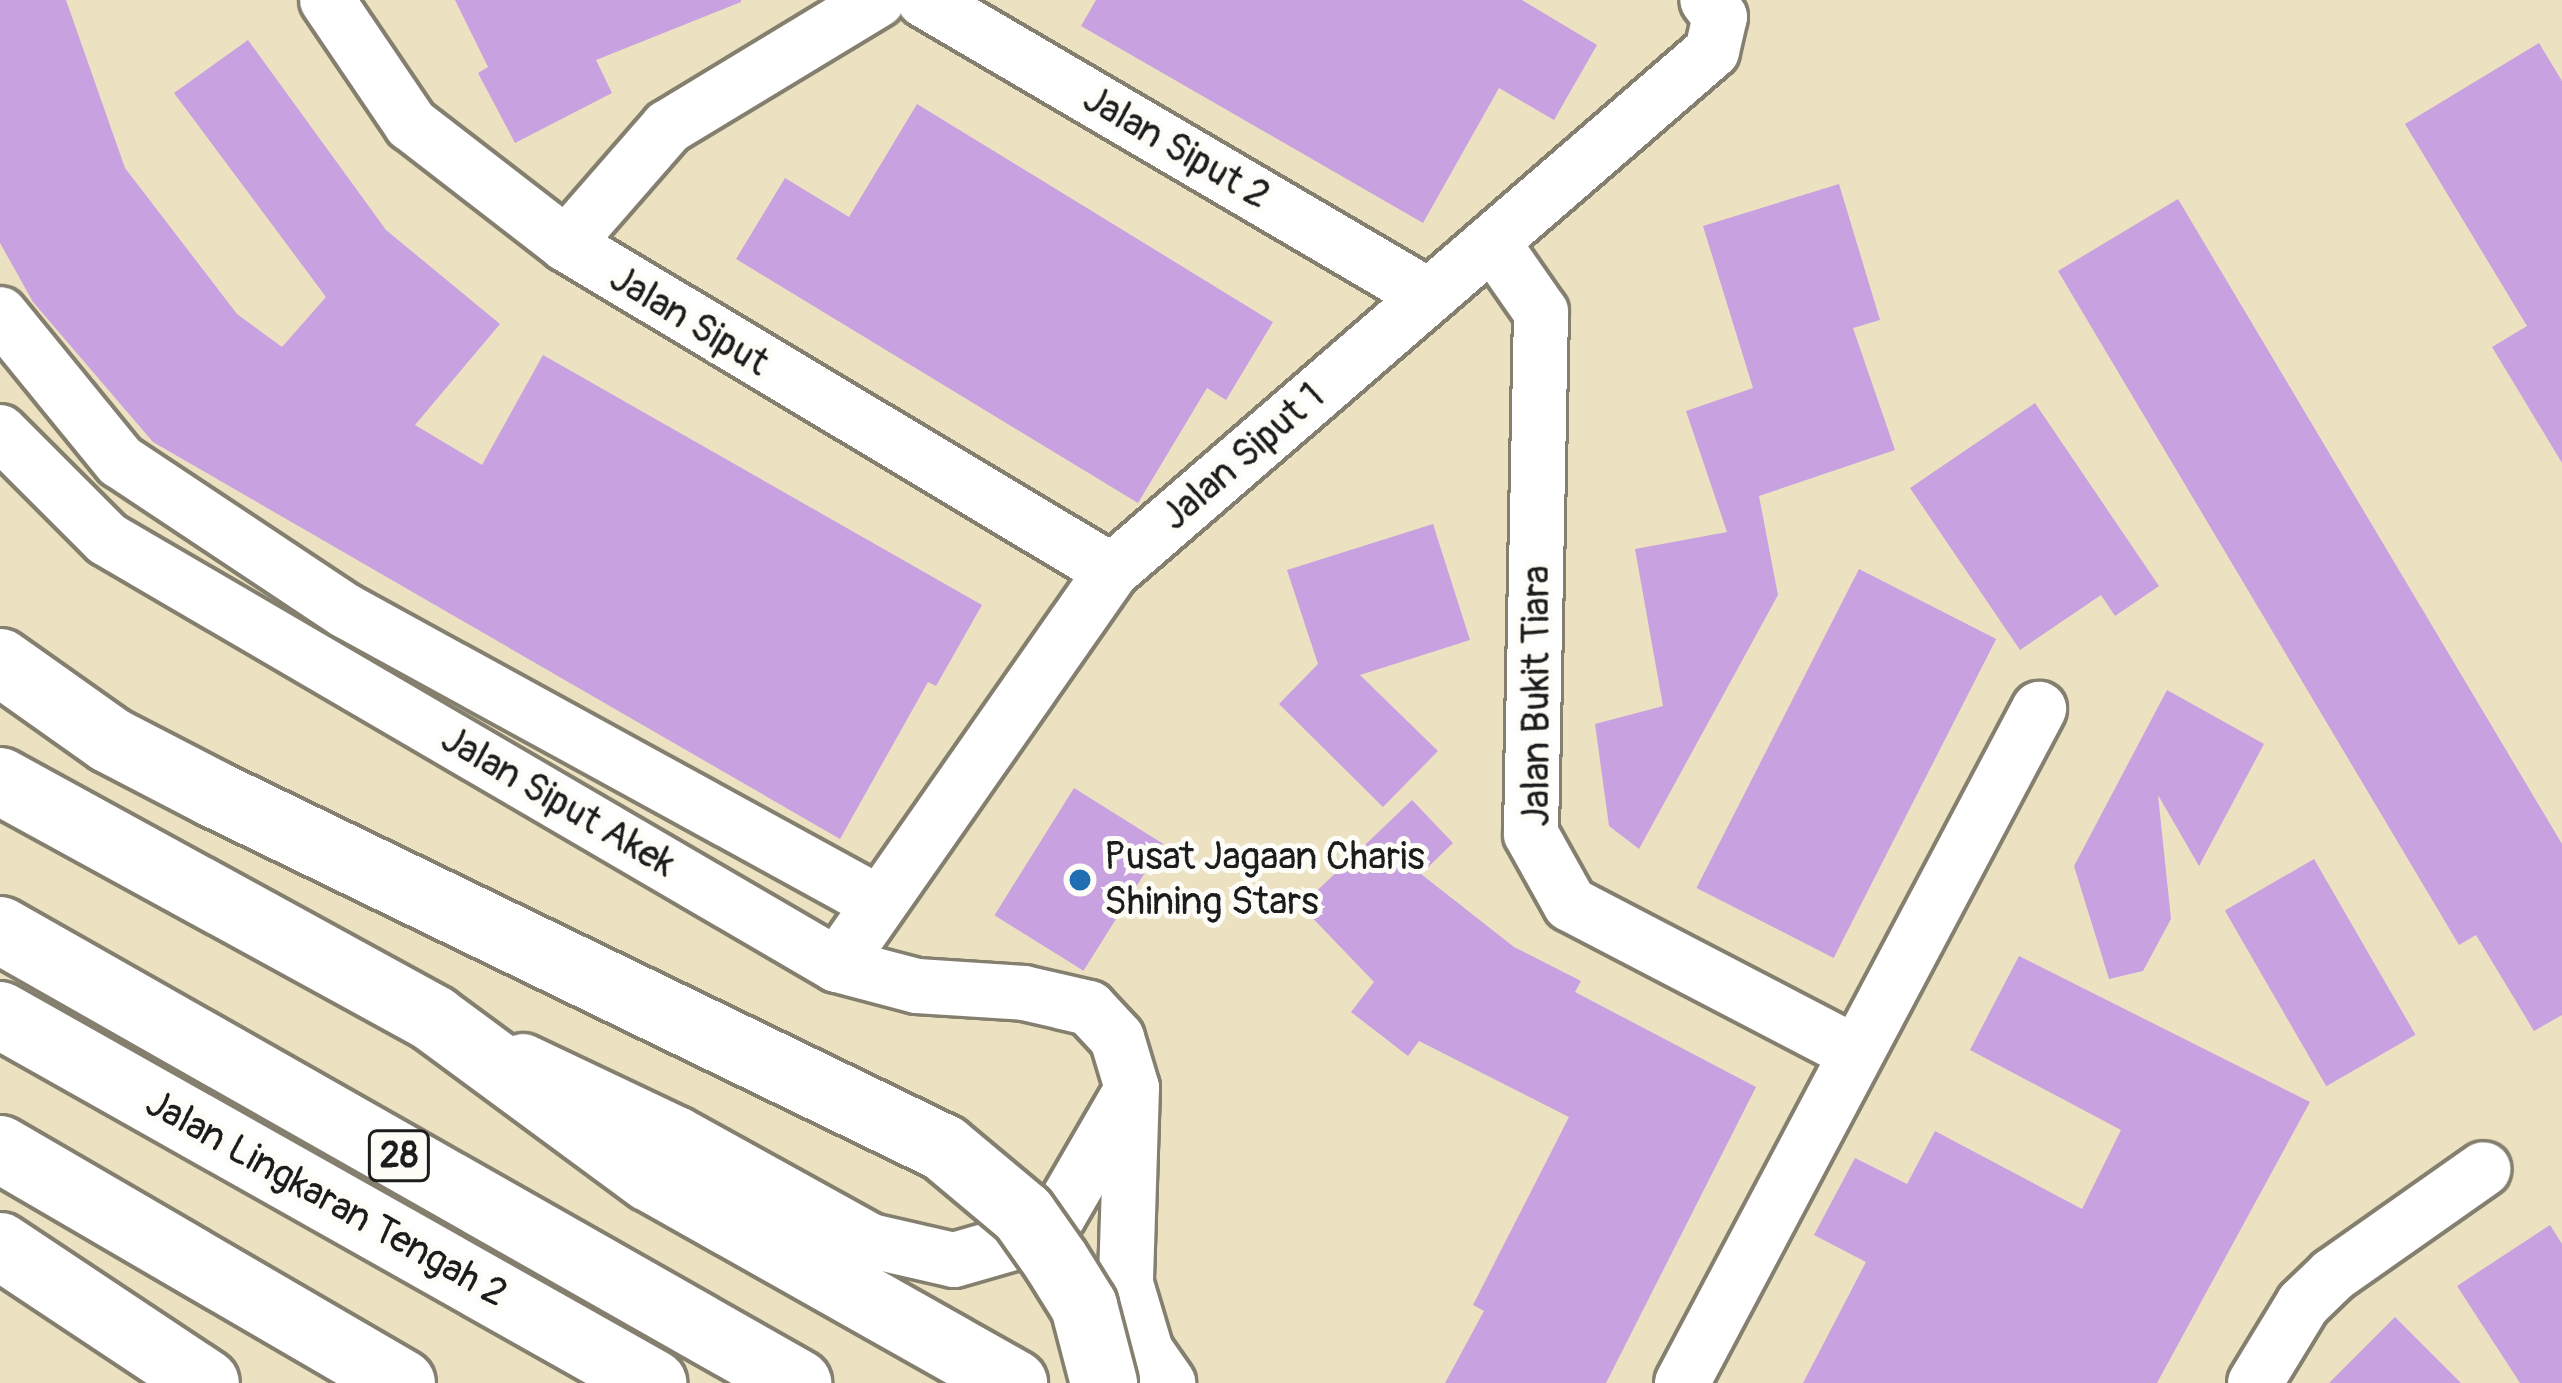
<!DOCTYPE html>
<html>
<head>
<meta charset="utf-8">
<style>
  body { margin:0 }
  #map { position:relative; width:2562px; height:1383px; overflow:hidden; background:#ece2c1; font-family:Pangolin,sans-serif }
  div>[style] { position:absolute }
  .building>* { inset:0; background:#c8a1e0; transform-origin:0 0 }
  .roads { filter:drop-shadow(3px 0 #847f6e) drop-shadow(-3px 0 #847f6e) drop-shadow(0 3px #847f6e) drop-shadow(0 -3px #847f6e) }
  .street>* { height:54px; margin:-27px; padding:0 27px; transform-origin:27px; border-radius:27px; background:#fff }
  .highway>* { height:66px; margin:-33px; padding:0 33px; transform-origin:33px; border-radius:33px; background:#fff }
  .bridges { filter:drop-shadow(3px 0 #847f6e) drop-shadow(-3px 0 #847f6e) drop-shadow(0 3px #847f6e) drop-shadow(0 -3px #847f6e) }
  .highway-bridge>* { height:66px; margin:-33px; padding:0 33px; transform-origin:33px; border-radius:33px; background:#fff }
  .dots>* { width:33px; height:33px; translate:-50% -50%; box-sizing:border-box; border:6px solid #fdfcf7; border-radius:50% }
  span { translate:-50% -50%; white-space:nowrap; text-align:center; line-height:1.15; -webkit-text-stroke:10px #fdfcf7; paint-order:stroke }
  .shield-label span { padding:3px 9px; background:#fdfcf7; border:3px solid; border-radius:9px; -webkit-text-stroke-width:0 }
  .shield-label { font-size:36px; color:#1c1c1c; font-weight:700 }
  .street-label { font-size:39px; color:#1c1c1c }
  .poi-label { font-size:39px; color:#1c1c1c }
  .left { translate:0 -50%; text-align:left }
</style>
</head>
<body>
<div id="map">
  <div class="building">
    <div style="clip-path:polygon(0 0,66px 0,125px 168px,237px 314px,282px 347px,326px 297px,174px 93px,248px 40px,386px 230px,500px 324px,415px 425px,482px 465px,543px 355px,982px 605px,936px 686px,928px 682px,840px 839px,153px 442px,33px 302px,0 243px)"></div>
    <div style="clip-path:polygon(455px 0,741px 0,741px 2px,596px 60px,612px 93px,515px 143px,478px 73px,488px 67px)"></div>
    <div style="clip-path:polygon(1096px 0,1522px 0,1597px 45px,1554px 120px,1499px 88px,1423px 223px,1081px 26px)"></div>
    <div style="clip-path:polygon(2539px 43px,2562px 81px,2562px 463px,2492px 347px,2527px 326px,2405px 124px)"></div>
    <div style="clip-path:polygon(917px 104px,1273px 322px,1226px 400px,1207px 388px,1138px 503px,736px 259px,785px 178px,849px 217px)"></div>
    <div style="clip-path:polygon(1839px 184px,1880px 320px,1853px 328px,1895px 450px,1759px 496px,1778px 595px,1639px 849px,1609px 826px,1595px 724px,1663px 706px,1635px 549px,1727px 532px,1686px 411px,1753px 388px,1703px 226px)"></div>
    <div style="clip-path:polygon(2178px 199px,2562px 844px,2562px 1015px,2534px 1031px,2476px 935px,2459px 945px,2058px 271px)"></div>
    <div style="clip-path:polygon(2035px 403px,2159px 586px,2115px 616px,2101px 595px,2020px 650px,1910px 488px)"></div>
    <div style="clip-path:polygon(1433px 524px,1470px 640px,1360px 675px,1438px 751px,1383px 807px,1279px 704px,1318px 664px,1287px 570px)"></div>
    <div style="left:1859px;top:569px;width:154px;height:358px;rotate:27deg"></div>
    <div style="clip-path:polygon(2167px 690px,2264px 744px,2199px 866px,2158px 795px,2171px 919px,2143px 971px,2109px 979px,2074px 866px)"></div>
    <div style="left:1074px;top:788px;width:105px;height:150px;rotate:32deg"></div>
    <div style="clip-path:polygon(1412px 800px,1453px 843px,1421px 874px,1514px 947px,1581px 981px,1575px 992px,1756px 1087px,1606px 1383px,1445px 1383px,1484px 1311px,1473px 1305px,1569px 1117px,1419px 1041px,1408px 1056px,1351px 1012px,1374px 982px,1301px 906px)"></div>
    <div style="left:2314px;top:859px;width:203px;height:103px;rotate:60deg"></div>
    <div style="clip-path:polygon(2019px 956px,2310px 1102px,2157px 1383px,1803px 1383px,1866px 1262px,1814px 1235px,1855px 1158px,1907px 1184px,1935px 1131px,2082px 1209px,2121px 1130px,1970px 1050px)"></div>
    <div style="clip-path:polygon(2550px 1225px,2562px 1244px,2562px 1383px,2520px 1383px,2457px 1286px)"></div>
    <div style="clip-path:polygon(2395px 1317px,2461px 1383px,2329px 1383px)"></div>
  </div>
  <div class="roads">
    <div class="street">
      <div style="left:327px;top:0;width:150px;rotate:55.9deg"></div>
      <div style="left:411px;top:124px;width:196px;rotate:37.7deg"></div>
      <div style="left:566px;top:244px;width:636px;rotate:30.92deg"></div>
      <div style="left:924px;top:0;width:585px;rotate:30.38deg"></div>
      <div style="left:1493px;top:243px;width:84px;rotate:55.2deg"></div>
      <div style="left:1541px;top:312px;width:522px;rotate:91.1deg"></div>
      <div style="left:1531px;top:834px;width:80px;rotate:60.9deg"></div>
      <div style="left:1570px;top:904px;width:322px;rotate:27.5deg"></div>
      <div style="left:566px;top:244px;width:155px;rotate:-48.9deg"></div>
      <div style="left:668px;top:127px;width:245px;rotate:-31.2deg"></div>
      <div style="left:0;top:314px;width:190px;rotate:50.8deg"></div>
      <div style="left:120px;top:461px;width:271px;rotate:33.6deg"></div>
      <div style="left:346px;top:611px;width:606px;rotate:28.72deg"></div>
      <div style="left:0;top:432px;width:151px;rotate:45deg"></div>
      <div style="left:107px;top:539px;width:845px;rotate:30.27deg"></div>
      <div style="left:837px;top:965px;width:83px;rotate:14.7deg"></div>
      <div style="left:917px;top:986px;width:107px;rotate:3.7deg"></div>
      <div style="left:1024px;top:993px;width:67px;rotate:13deg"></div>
      <div style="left:1089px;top:1008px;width:41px;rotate:47deg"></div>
      <div style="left:1117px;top:1038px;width:52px;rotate:73.3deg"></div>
      <div style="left:1132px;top:1088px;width:196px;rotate:91.8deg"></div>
      <div style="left:1126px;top:1284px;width:70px;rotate:73.4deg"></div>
      <div style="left:1146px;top:1351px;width:39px;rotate:55deg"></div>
      <div style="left:837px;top:965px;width:480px;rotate:-55.1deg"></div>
      <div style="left:1112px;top:571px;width:794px;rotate:-40.91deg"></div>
      <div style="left:1712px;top:51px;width:35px;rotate:-77deg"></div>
      <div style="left:1720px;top:17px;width:21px;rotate:-127deg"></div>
      <div style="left:523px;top:1061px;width:170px;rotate:25.4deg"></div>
      <div style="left:677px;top:1134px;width:222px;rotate:28.9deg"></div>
      <div style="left:871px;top:1241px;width:85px;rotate:12.9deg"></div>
      <div style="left:954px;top:1260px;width:76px;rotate:-16deg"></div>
      <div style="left:1027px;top:1239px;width:40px;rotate:-37deg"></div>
      <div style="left:1059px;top:1215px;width:132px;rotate:-59.9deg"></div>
      <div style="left:1682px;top:1383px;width:763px;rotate:-62.09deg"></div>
      <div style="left:2255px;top:1383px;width:92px;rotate:-58.7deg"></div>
      <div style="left:2303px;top:1304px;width:42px;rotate:-44deg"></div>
      <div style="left:2333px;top:1275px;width:184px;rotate:-35.1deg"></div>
    </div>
    <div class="highway">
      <div style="left:0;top:781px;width:495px;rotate:28.7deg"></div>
      <div style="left:434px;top:1019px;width:268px;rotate:36.4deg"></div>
      <div style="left:650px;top:1178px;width:418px;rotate:29.4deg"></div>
      <div style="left:0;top:930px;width:918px;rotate:29.58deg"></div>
      <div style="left:0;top:1015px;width:750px;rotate:29.4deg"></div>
      <div style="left:0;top:1149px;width:465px;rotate:30.2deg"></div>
      <div style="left:0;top:1246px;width:247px;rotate:33.6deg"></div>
    </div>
  </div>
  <div class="bridges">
    <div class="highway-bridge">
      <div style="left:0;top:662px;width:135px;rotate:35.3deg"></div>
      <div style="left:110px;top:740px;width:117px;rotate:27.4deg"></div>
      <div style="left:214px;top:794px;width:811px;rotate:25.87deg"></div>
      <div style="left:944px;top:1148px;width:103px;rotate:39.9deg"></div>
      <div style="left:1023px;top:1214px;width:57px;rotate:54.9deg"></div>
      <div style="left:1056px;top:1261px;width:53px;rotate:58.1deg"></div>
      <div style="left:1084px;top:1306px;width:80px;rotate:75.4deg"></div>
    </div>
  </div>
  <div class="dots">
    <div style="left:1080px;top:880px;background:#1f6fb2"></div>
  </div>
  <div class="shield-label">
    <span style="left:399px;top:1156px">28</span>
  </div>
  <div class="street-label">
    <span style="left:1176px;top:148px;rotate:30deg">Jalan Siput 2</span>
    <span style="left:689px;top:321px;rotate:31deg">Jalan Siput</span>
    <span style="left:1243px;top:457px;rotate:-41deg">Jalan Siput 1</span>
    <span style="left:1537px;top:696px;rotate:-90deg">Jalan Bukit Tiara</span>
    <span style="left:558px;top:802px;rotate:30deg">Jalan Siput Akek</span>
    <span style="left:326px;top:1199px;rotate:29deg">Jalan Lingkaran Tengah 2</span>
  </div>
  <div class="poi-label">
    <span class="left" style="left:1104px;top:880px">Pusat Jagaan Charis<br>Shining Stars</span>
  </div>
</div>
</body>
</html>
